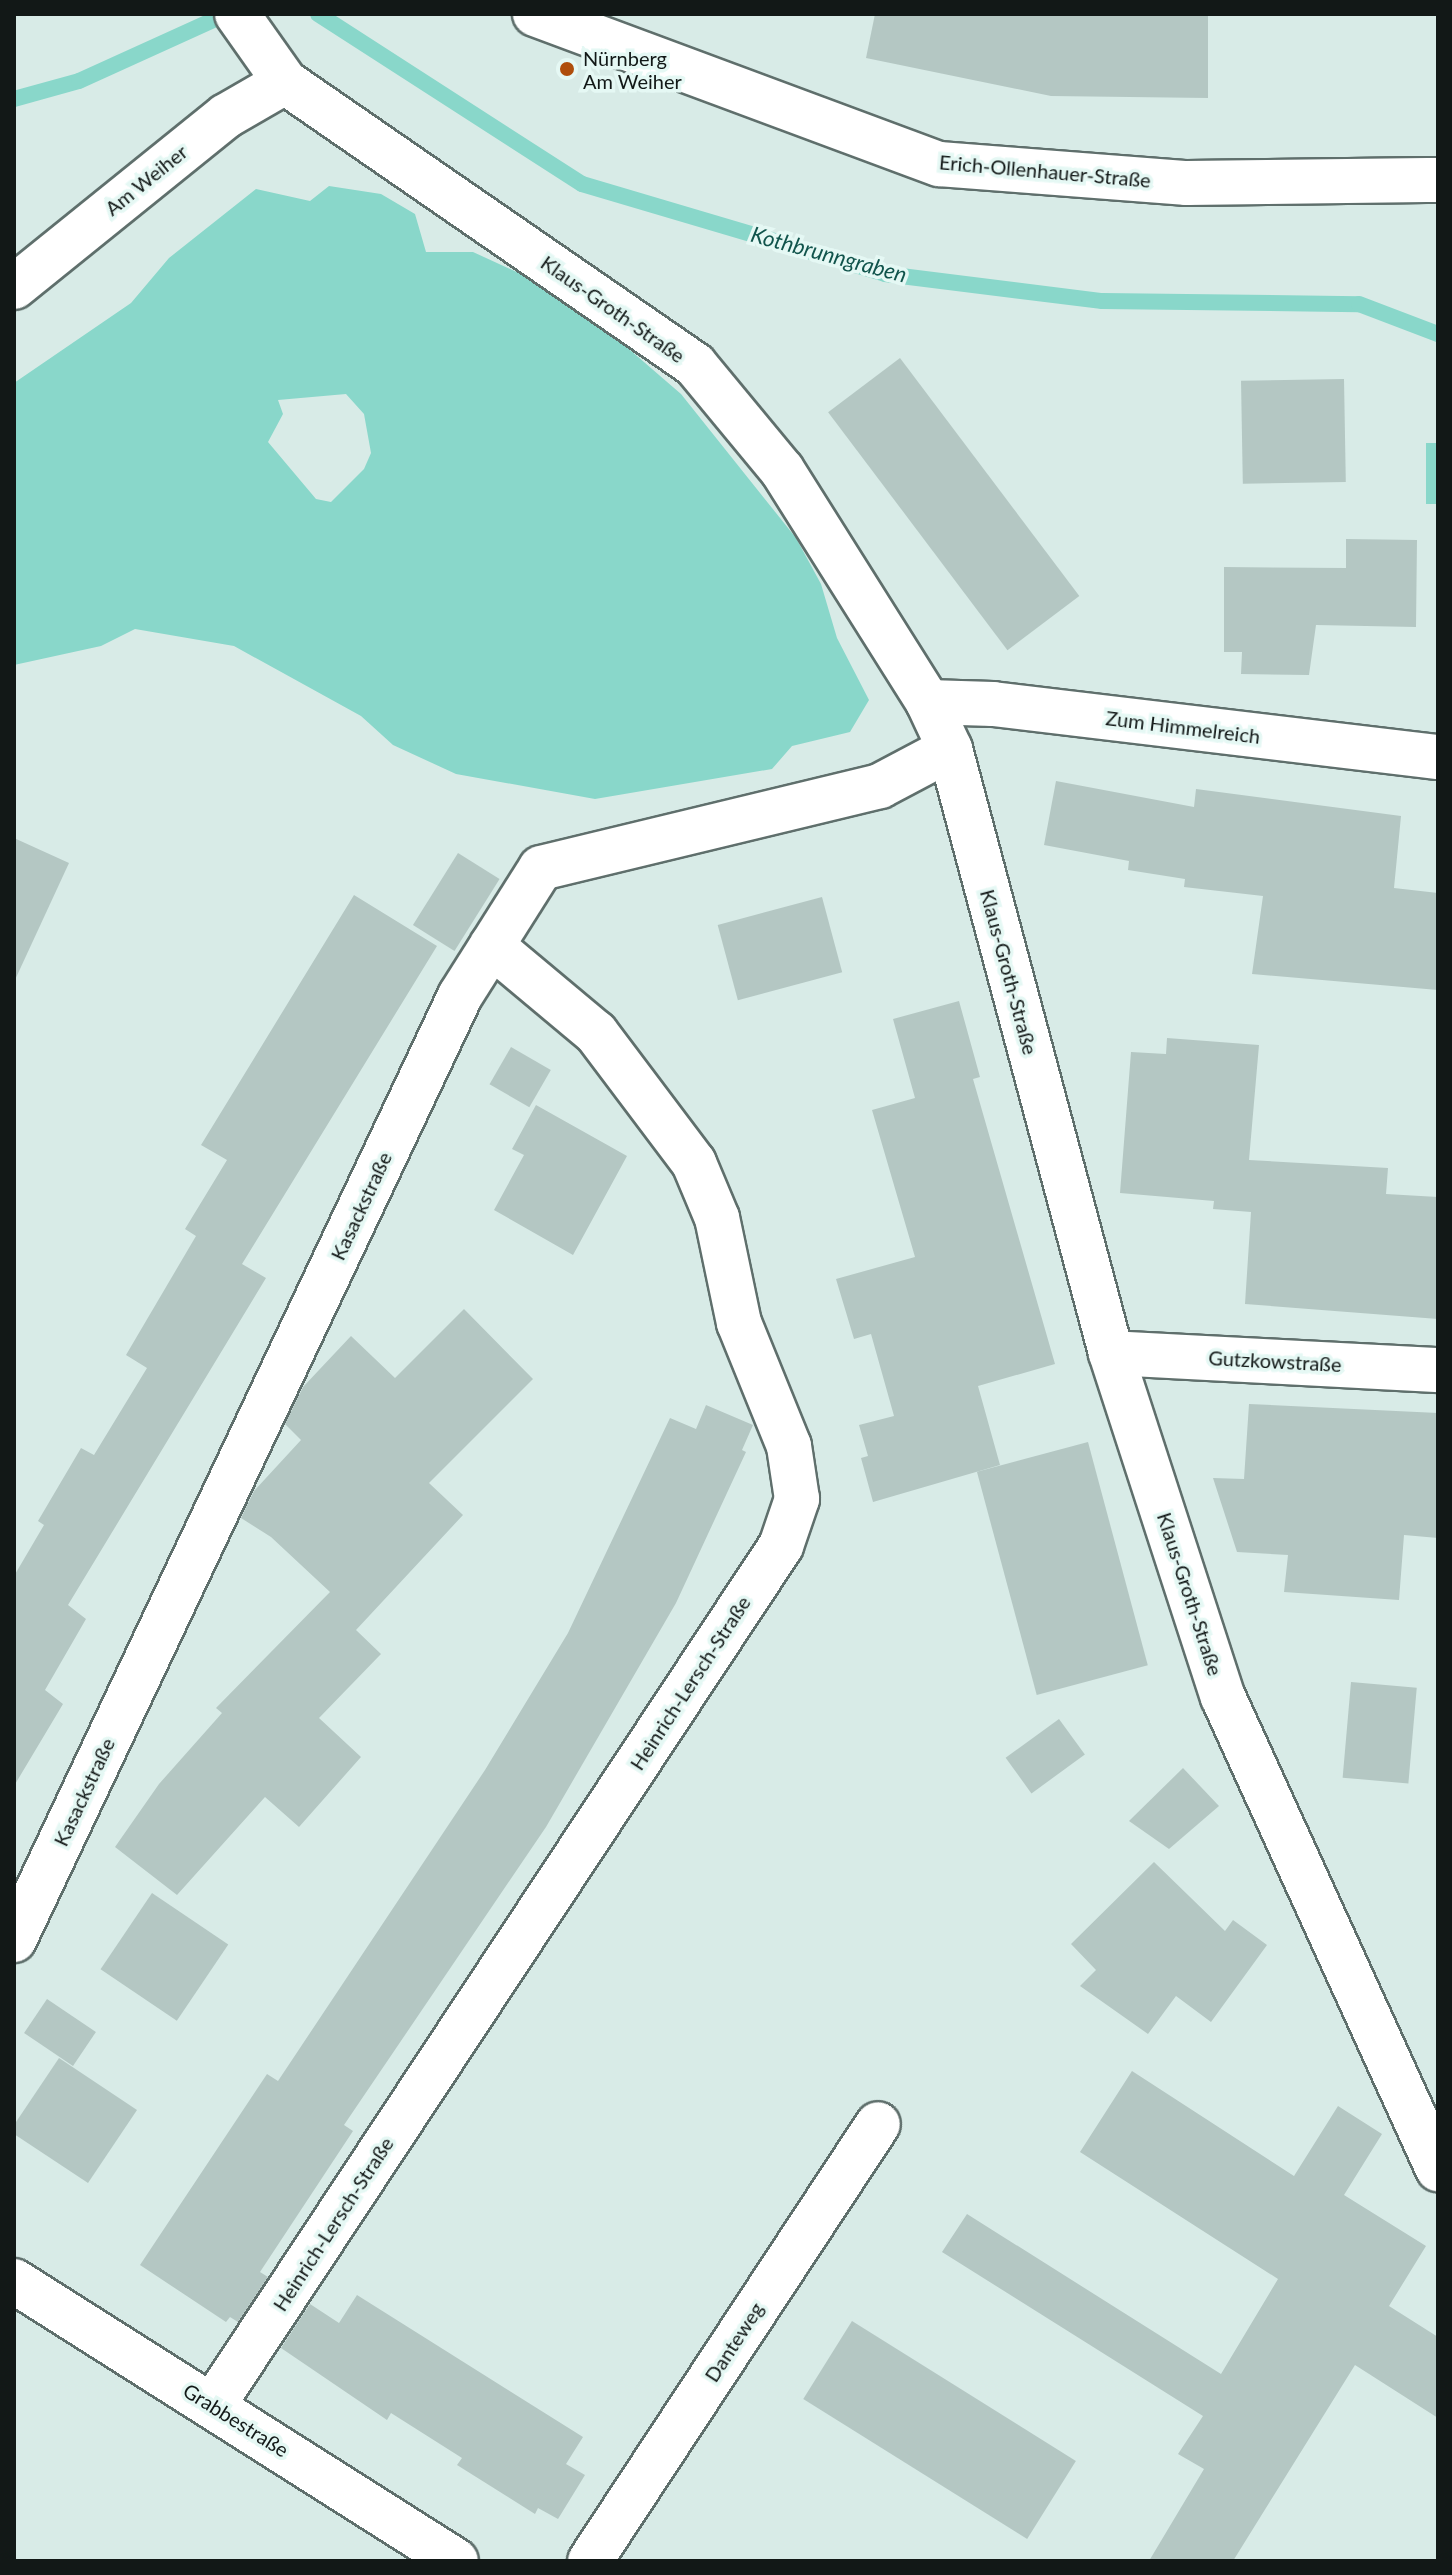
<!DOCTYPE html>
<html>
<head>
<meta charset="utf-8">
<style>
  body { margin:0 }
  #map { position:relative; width:1452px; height:2575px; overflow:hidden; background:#d8ebe7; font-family:Lato,sans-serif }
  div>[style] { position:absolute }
  .water>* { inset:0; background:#89d7ca; transform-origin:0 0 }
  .stream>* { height:16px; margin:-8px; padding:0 8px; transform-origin:8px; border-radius:8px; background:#89d7ca }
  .building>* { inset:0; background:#b4c7c3; transform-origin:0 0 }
  .roads { filter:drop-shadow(2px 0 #5f6f6c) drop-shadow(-2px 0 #5f6f6c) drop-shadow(0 2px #5f6f6c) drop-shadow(0 -2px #5f6f6c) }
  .minor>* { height:44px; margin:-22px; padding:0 22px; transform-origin:22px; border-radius:22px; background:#fff }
  .dots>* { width:22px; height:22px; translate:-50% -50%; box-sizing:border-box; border:4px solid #e5f8f4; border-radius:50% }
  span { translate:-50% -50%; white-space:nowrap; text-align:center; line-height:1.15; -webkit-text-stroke:7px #e5f8f4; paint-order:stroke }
  .poi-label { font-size:20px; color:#121817 }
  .left { translate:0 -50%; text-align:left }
  .street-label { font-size:20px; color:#121817 }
  .water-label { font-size:22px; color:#11544c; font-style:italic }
  .frame { position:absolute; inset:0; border:16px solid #121817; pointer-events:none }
</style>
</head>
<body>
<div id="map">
  <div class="water">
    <div style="clip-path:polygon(evenodd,329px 186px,381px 194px,415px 214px,426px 252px,473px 252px,519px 273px,608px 331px,681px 394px,796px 538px,821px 584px,837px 638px,869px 700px,850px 732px,792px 746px,772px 769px,595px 799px,456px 774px,393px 745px,361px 716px,234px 646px,135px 629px,101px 646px,14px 665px,14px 383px,131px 303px,169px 258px,256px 189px,310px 201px,329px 186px,346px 394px,364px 414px,371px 453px,364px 469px,331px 502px,316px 499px,268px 442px,283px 414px,278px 400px,346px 394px)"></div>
    <div style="left:1426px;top:443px;width:12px;height:61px"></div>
  </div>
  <div class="stream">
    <div style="left:318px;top:14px;width:314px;rotate:32.8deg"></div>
    <div style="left:582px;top:184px;width:316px;rotate:16.5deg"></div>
    <div style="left:885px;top:274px;width:219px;rotate:7.1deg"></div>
    <div style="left:1102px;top:301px;width:257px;rotate:0.7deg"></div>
    <div style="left:1359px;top:304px;width:85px;rotate:20.8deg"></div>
    <div style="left:14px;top:99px;width:67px;rotate:-15.5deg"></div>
    <div style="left:79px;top:81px;width:162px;rotate:-24.4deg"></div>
  </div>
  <div class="building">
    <div style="clip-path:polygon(875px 14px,1208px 14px,1208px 98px,1051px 96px,866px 58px)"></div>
    <div style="left:900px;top:358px;width:298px;height:90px;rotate:53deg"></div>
    <div style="left:1344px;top:379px;width:103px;height:103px;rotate:89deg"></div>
    <div style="clip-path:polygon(1346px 539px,1417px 540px,1416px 627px,1316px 625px,1309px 675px,1241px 674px,1242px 652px,1224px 652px,1224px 567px,1346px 568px)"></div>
    <div style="clip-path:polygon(1056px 781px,1194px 807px,1196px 789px,1401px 816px,1394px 888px,1438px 893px,1438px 990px,1252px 974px,1263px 896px,1184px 887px,1185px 879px,1128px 870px,1129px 861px,1044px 845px)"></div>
    <div style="clip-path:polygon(14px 838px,69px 863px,14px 982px)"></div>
    <div style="left:458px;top:853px;width:49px;height:85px;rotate:32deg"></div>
    <div style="clip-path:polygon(354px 895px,437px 946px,242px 1264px,266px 1278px,68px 1605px,86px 1619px,45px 1690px,63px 1704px,14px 1786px,14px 1576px,44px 1525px,38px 1521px,81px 1448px,94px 1455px,147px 1368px,126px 1355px,196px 1236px,185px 1229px,227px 1160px,201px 1145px)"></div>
    <div style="left:822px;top:897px;width:78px;height:108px;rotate:75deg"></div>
    <div style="clip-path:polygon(959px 1001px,980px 1077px,973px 1079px,1055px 1364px,978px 1386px,1000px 1465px,873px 1502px,861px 1458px,868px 1456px,859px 1425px,894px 1416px,871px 1334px,854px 1339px,836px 1279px,915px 1257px,872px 1110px,915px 1098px,893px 1019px)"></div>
    <div style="clip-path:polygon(1167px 1038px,1259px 1045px,1249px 1160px,1388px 1168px,1386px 1194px,1438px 1197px,1438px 1319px,1245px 1304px,1251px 1212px,1213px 1209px,1214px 1201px,1120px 1193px,1131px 1052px,1166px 1054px)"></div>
    <div style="left:511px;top:1047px;width:46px;height:43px;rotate:30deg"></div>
    <div style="clip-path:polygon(536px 1105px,627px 1156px,573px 1255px,494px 1210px,524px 1155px,512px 1149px)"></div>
    <div style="clip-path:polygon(464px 1309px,533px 1379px,429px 1483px,463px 1515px,356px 1630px,381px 1654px,319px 1718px,361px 1757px,299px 1827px,265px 1797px,177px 1895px,115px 1847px,159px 1784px,222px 1713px,216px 1708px,330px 1592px,271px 1537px,241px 1518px,254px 1491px,301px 1440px,285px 1424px,303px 1387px,351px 1336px,395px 1378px)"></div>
    <div style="clip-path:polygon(1249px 1404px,1438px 1413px,1438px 1538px,1404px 1535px,1399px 1600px,1284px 1592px,1288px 1555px,1237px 1552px,1213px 1478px,1244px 1479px)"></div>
    <div style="clip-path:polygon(706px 1405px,753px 1425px,742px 1450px,746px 1452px,676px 1603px,546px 1827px,344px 2125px,353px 2131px,260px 2272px,268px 2277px,238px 2322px,230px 2317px,226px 2322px,140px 2265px,267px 2074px,278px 2081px,485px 1770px,568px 1633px,670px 1418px,696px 1429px)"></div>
    <div style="left:1088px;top:1442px;width:231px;height:115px;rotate:75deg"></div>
    <div style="left:1351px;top:1682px;width:66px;height:96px;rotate:5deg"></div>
    <div style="left:1059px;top:1719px;width:44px;height:66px;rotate:54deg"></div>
    <div style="clip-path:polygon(1183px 1768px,1219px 1806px,1169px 1849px,1129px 1821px)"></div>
    <div style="clip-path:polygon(1154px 1862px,1225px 1931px,1233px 1920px,1267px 1945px,1211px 2022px,1176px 1996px,1148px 2034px,1080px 1986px,1096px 1970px,1071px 1944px)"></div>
    <div style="left:152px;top:1893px;width:92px;height:92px;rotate:34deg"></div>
    <div style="left:47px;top:1999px;width:59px;height:41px;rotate:34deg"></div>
    <div style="clip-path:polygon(59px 2058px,137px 2110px,88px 2183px,14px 2134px,14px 2125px)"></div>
    <div style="clip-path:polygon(1132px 2071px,1294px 2176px,1338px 2106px,1382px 2134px,1344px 2195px,1426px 2246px,1389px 2306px,1438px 2337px,1438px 2418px,1355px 2365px,1233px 2561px,1149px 2561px,1204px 2469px,1178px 2454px,1203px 2416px,942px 2252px,967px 2214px,1221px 2374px,1278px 2279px,1080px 2152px)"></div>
    <div style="clip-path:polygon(357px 2295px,583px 2437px,566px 2464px,585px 2475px,558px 2519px,538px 2508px,535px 2514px,457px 2465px,462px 2458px,391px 2413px,387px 2420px,281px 2348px,310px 2304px,339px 2323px)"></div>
    <div style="left:852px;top:2321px;width:264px;height:92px;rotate:32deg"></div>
  </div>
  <div class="roads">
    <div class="minor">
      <div style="left:237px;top:14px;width:83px;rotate:54.8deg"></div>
      <div style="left:285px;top:82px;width:498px;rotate:34.6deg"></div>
      <div style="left:695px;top:365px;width:136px;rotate:50.4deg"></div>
      <div style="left:782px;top:470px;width:274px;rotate:57.8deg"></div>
      <div style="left:928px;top:702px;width:52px;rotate:64.9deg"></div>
      <div style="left:950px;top:749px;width:625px;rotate:75.07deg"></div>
      <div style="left:1111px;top:1353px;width:362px;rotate:72deg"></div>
      <div style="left:1223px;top:1697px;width:519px;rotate:65.51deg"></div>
      <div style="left:535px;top:14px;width:431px;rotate:20.4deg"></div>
      <div style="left:939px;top:164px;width:249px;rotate:4.4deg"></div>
      <div style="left:1187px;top:183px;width:251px;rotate:-0.7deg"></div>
      <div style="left:14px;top:287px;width:272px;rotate:-38.9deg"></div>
      <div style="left:226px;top:116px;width:68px;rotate:-30deg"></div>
      <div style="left:928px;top:702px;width:65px;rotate:1.8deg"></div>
      <div style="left:993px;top:704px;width:448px;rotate:6.8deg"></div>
      <div style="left:1111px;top:1353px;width:327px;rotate:3deg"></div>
      <div style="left:14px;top:1940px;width:1044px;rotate:-64.71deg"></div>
      <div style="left:460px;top:996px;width:151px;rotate:-57.7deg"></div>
      <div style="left:541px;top:868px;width:349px;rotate:-13.6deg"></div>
      <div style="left:880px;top:786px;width:79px;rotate:-27.9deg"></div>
      <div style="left:14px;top:2281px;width:523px;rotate:32.35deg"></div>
      <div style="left:213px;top:2405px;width:1030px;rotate:-56.53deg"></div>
      <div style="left:781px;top:1546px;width:50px;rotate:-71.2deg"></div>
      <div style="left:797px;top:1499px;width:54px;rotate:-98.6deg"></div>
      <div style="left:789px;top:1446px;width:133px;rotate:-112.1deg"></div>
      <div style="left:739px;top:1323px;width:107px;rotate:-101.8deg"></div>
      <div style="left:717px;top:1218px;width:60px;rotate:-112.7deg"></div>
      <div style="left:694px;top:1163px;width:163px;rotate:-127deg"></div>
      <div style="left:596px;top:1033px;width:136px;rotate:-140.1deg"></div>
      <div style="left:590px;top:2561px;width:523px;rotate:-56.61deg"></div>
    </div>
  </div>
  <div class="dots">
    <div style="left:567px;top:69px;background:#af4e0c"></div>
  </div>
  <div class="poi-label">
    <span class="left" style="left:583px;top:70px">Nürnberg<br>Am Weiher</span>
  </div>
  <div class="street-label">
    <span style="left:1045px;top:171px;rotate:5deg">Erich-Ollenhauer-Straße</span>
    <span style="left:146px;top:180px;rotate:-39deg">Am Weiher</span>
    <span style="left:613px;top:309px;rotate:35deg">Klaus-Groth-Straße</span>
    <span style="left:1183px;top:727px;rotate:7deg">Zum Himmelreich</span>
    <span style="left:1009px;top:972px;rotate:75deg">Klaus-Groth-Straße</span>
    <span style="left:361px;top:1206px;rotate:-65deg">Kasackstraße</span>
    <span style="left:1275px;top:1361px;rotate:3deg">Gutzkowstraße</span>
    <span style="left:1190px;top:1594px;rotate:72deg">Klaus-Groth-Straße</span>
    <span style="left:690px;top:1683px;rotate:-57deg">Heinrich-Lersch-Straße</span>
    <span style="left:84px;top:1792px;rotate:-65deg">Kasackstraße</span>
    <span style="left:333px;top:2224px;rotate:-57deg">Heinrich-Lersch-Straße</span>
    <span style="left:734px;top:2342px;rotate:-57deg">Danteweg</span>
    <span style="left:236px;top:2420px;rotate:32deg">Grabbestraße</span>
  </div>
  <div class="water-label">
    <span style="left:829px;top:254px;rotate:15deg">Kothbrunngraben</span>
  </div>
  <div class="frame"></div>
</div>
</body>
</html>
